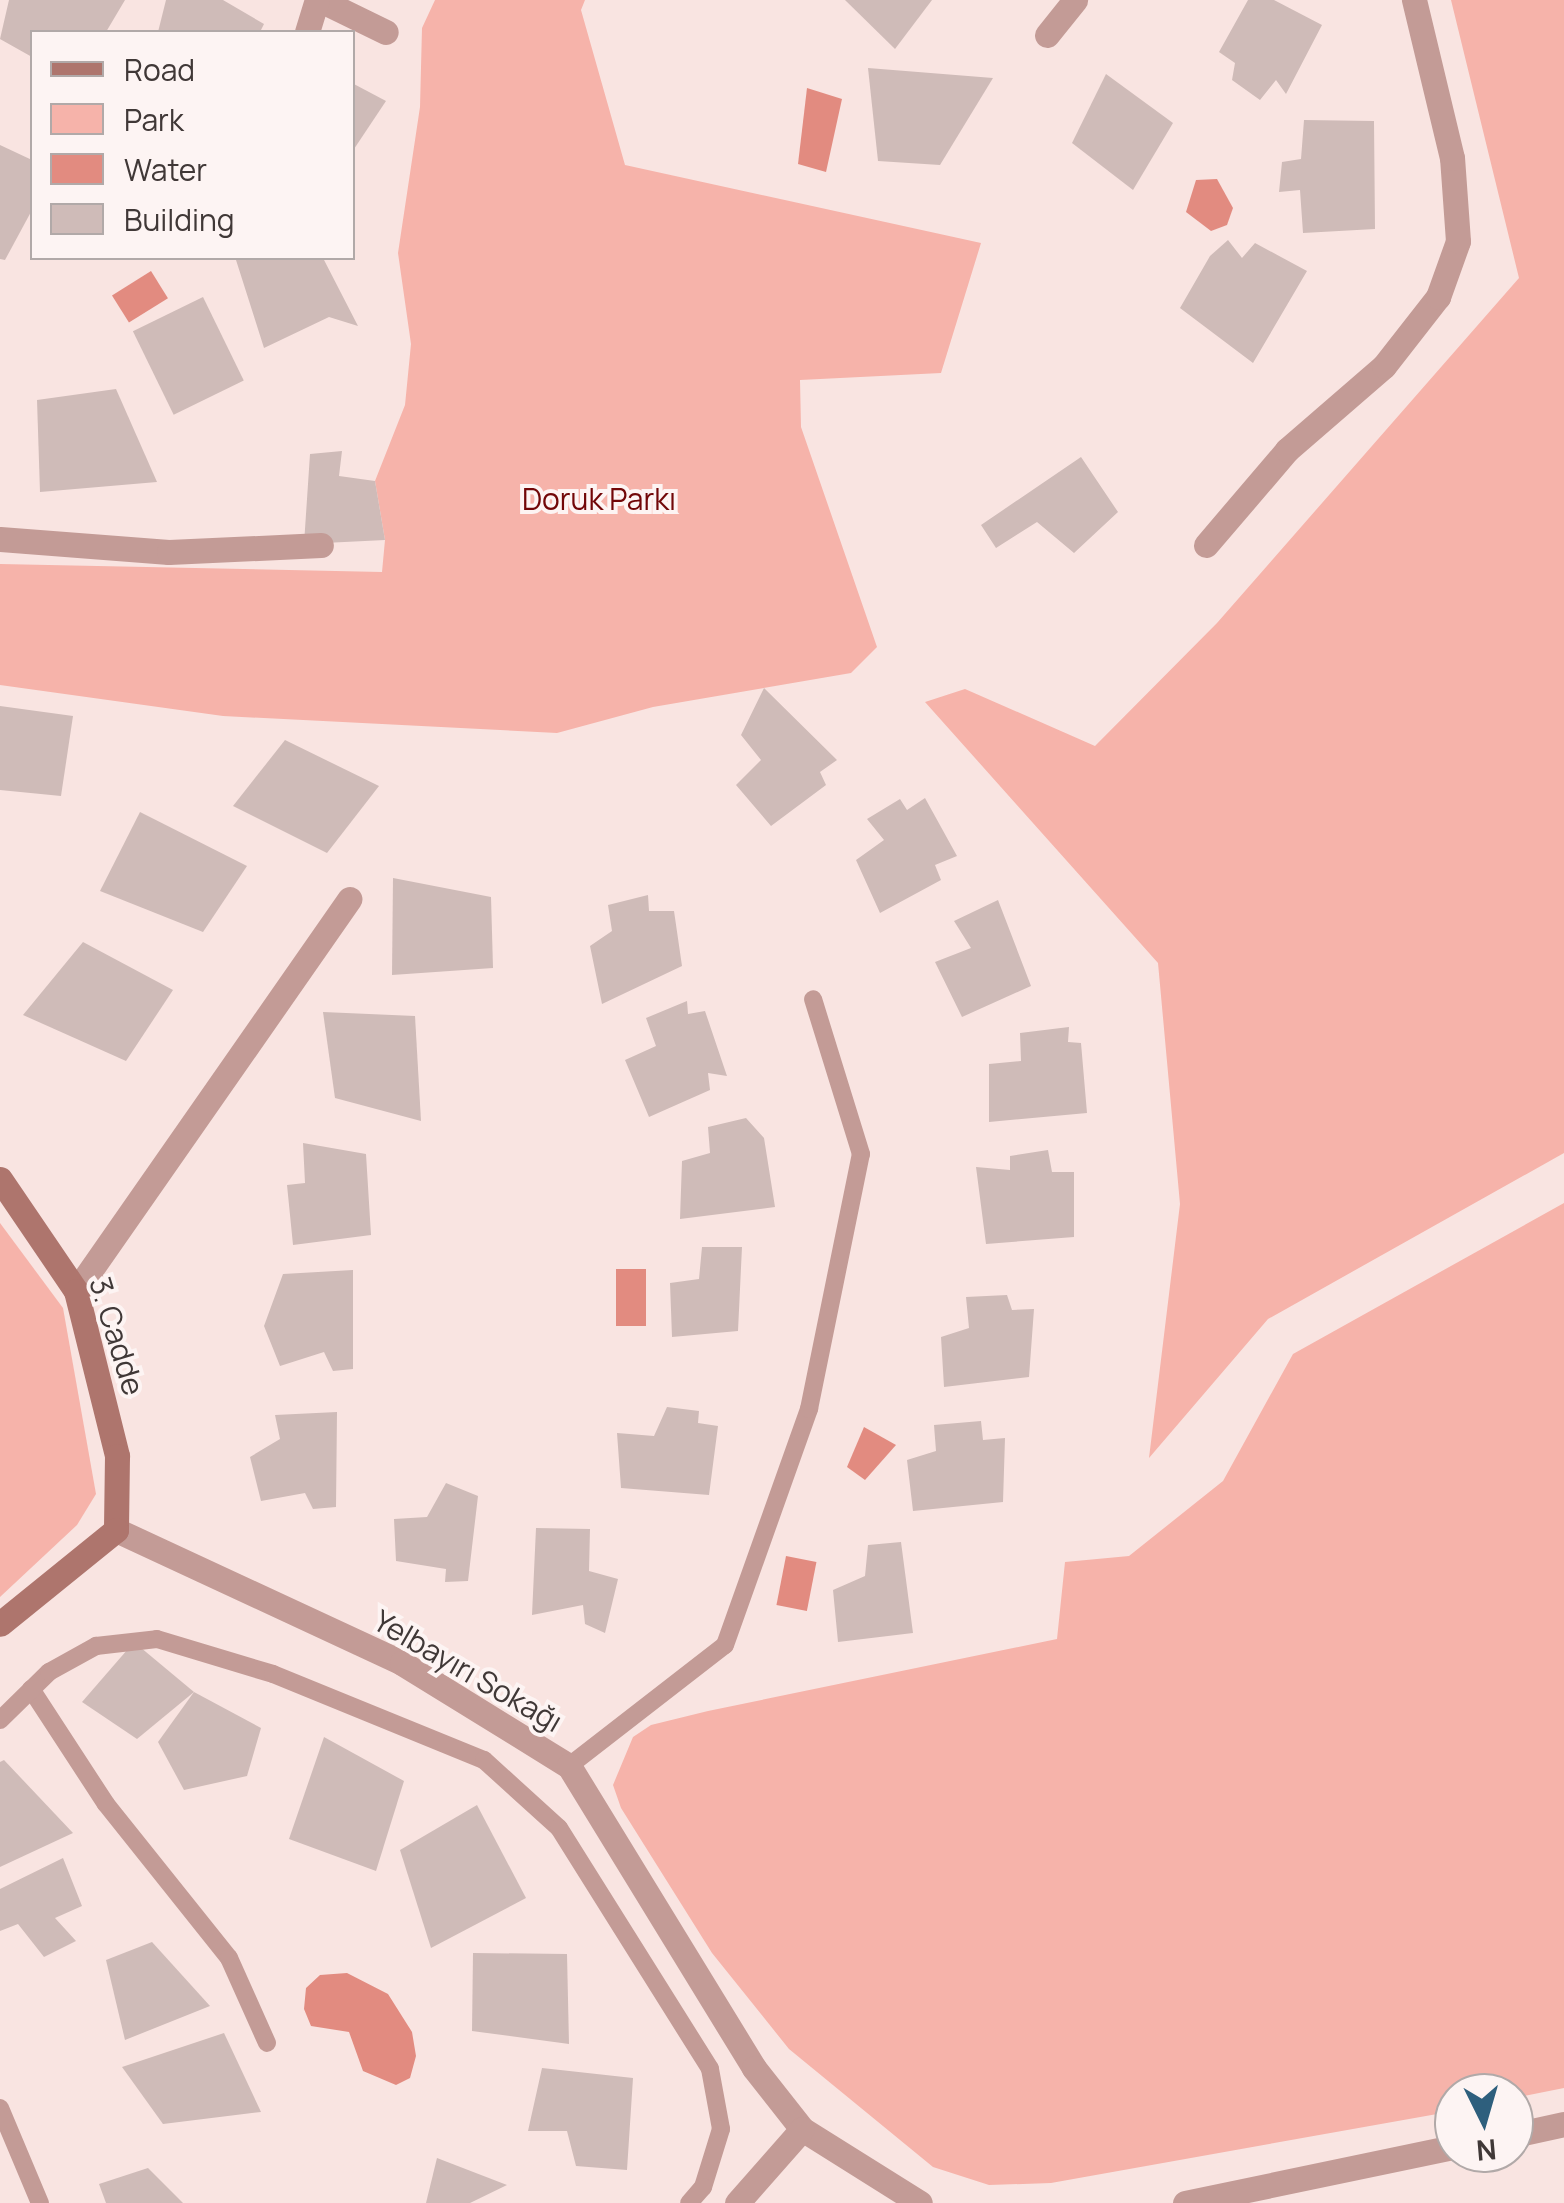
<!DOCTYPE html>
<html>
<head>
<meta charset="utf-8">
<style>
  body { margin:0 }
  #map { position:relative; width:1564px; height:2203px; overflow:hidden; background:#f9e4e1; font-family:Manrope,sans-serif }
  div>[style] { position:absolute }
  .green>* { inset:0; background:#f6b3aa }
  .water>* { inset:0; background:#e28b80; transform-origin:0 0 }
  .building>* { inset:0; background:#cfbbb8; transform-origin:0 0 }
  .lane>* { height:18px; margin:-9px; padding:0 9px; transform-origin:9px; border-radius:9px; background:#c39b96 }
  .street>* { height:25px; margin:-12.5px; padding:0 12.5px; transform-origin:12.5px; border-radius:12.5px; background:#c39b96 }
  .secondary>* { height:25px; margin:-12.5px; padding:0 12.5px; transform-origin:12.5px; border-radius:12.5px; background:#ae756d }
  span { translate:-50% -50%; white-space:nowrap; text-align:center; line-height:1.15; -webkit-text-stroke:8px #fdf4f3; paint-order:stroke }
  .park-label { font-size:30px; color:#720708 }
  .street-label { font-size:30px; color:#403837 }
  .legend { position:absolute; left:30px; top:30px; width:325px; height:230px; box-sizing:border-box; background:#fdf4f3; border:2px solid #b1a9a8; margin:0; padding:12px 18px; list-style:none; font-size:30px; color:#403837 }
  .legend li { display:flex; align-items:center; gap:20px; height:50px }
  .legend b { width:50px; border:2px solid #b1a9a8 }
  .north { position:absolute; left:1434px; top:2073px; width:100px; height:100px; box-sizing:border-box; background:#fdf4f3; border:2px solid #b1a9a8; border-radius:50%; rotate:175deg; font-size:28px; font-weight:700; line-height:40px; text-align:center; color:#403837 }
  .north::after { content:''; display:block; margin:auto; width:35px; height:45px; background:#2e5f7d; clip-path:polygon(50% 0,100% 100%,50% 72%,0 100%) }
</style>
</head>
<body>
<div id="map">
  <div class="green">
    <div style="clip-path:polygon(435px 0,585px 0,581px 10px,625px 165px,981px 243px,941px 373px,800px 380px,801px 427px,877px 647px,851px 673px,653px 707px,557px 733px,223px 716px,0 685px,0 564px,382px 572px,385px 540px,375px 481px,405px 405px,411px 344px,398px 253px,420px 107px,422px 28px)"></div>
    <div style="clip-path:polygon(1451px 0,1564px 0,1564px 1153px,1268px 1319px,1149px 1458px,1180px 1204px,1158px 963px,925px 702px,965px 689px,1095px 746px,1217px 623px,1519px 278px)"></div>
    <div style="clip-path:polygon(1564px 1203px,1564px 2088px,1514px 2098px,1514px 2093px,1454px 2093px,1454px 2111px,1051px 2183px,989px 2185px,933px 2167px,789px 2049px,712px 1953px,621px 1808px,613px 1785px,633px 1737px,651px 1725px,708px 1711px,1057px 1639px,1065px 1562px,1129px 1556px,1223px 1481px,1293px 1354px)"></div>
    <div style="clip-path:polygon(0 1223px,63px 1308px,96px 1494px,77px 1525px,0 1597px)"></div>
  </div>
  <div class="water">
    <div style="clip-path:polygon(807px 88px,842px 99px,826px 172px,798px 164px)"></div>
    <div style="clip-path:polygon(1217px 179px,1233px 208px,1227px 225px,1211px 231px,1186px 212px,1196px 180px)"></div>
    <div style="left:151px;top:271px;width:32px;height:46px;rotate:58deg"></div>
    <div style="left:646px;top:1269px;width:57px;height:30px;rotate:90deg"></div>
    <div style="clip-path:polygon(864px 1427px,896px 1445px,865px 1480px,847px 1467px)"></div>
    <div style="left:786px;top:1556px;width:31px;height:50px;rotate:11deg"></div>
    <div style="clip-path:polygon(347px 1973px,388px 1994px,412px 2032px,416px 2056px,410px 2078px,396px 2085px,363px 2071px,349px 2032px,311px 2026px,304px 2009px,306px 1988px,320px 1975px)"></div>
  </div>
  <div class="building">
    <div style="clip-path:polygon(9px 0,125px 0,106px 32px,32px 32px,32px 57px,0 39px)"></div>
    <div style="clip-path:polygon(166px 0,223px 0,264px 24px,260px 32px,158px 32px)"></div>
    <div style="clip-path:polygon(845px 0,932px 0,895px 49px)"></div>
    <div style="clip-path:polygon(1248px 0,1274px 0,1322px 25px,1286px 94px,1276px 80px,1260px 100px,1232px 80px,1235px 63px,1219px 52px)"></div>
    <div style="clip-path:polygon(868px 68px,993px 78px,940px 165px,878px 161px)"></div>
    <div style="clip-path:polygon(1106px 74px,1173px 123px,1133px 190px,1072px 143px)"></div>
    <div style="clip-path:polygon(352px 83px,386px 101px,352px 152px)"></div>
    <div style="clip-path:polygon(1304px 120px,1374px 121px,1375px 229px,1303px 233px,1300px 190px,1279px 192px,1282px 162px,1301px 159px)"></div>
    <div style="clip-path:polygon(0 145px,32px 160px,32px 210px,5px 260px,0 259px)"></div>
    <div style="clip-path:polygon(1228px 240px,1242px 258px,1255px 243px,1307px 271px,1253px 363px,1180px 308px,1210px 256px)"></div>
    <div style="clip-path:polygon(244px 258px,323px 258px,358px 326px,329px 317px,264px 348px,236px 260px)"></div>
    <div style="left:203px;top:297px;width:93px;height:78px;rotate:64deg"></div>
    <div style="clip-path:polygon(116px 389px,157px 482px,40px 492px,37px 400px)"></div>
    <div style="clip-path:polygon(342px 451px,339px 476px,375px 481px,385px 540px,304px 544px,310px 454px)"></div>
    <div style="clip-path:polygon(1081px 457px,1118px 512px,1074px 553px,1037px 522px,996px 548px,981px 525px)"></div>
    <div style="clip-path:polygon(764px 688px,837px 760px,820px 772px,826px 785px,771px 826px,736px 785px,761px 760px,741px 735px)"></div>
    <div style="clip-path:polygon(0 706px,73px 716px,61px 796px,0 790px)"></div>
    <div style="clip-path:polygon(285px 740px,379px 786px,327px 853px,233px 806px)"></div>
    <div style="clip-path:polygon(925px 798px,957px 856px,935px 865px,941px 880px,880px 913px,856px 860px,884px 840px,867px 819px,900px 799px,907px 810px)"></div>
    <div style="clip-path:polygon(140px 812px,247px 866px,203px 932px,100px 891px)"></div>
    <div style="clip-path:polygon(393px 878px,491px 897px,493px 968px,392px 975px)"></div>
    <div style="clip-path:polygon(648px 895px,649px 911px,674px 911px,682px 966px,602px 1004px,590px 946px,612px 931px,608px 905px)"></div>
    <div style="clip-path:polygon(998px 900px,1031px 986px,962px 1017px,935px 962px,971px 948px,954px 921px)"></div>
    <div style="clip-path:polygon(83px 942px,173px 990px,126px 1061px,23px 1015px)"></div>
    <div style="clip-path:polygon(687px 1001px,688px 1014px,705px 1011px,727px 1076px,708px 1073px,710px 1090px,649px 1117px,625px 1060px,656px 1046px,646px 1018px)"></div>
    <div style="clip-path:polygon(323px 1012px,415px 1016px,421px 1121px,335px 1098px)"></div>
    <div style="clip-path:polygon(1069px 1027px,1068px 1042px,1081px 1043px,1087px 1113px,989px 1122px,989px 1064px,1021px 1061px,1020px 1033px)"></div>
    <div style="clip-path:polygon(746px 1118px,764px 1138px,775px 1207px,680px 1219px,682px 1161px,710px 1153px,708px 1127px)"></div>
    <div style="clip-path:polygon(303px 1143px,366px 1154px,371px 1235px,293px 1245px,287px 1185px,305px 1183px)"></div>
    <div style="clip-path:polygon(1048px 1150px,1052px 1172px,1074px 1172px,1074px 1237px,986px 1244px,976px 1167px,1010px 1170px,1010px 1156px)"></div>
    <div style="clip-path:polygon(702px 1247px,742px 1247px,738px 1331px,672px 1337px,670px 1283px,699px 1279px)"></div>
    <div style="clip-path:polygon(353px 1270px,353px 1369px,333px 1371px,324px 1352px,280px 1366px,264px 1326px,283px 1274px)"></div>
    <div style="clip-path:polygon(1007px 1295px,1012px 1310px,1034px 1309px,1029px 1377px,944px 1387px,941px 1337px,969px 1328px,966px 1297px)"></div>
    <div style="clip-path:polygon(667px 1407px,699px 1411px,698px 1423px,718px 1426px,709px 1495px,621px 1488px,617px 1433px,654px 1436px)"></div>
    <div style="clip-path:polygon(337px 1412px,336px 1507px,313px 1509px,305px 1493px,261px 1501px,250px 1457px,280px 1439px,275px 1415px)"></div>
    <div style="clip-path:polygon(981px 1421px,983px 1440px,1005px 1438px,1003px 1502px,913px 1511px,907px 1460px,936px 1451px,934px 1425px)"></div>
    <div style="clip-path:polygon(446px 1483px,478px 1496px,468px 1581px,445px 1582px,446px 1569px,396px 1561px,394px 1519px,427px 1517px)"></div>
    <div style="clip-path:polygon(536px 1528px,590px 1529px,589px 1571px,618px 1579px,605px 1633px,585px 1624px,583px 1605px,532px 1615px)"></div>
    <div style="clip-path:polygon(901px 1542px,913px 1633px,838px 1642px,833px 1590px,865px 1576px,868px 1545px)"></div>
    <div style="clip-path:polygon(134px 1642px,194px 1692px,137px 1739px,82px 1702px)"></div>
    <div style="clip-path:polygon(194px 1692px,261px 1728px,247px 1776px,184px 1790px,158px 1742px)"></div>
    <div style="clip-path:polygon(324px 1737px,404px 1781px,376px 1871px,289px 1839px)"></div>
    <div style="clip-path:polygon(4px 1760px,73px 1833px,0 1867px,0 1762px)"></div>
    <div style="clip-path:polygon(477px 1805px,526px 1898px,431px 1948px,400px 1850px)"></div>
    <div style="clip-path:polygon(63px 1858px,82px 1906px,55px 1918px,76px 1941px,44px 1957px,18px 1924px,0 1931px,0 1889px)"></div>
    <div style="clip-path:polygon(152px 1942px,210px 2006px,125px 2040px,106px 1960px)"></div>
    <div style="clip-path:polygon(473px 1953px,567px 1954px,569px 2044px,472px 2031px)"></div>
    <div style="clip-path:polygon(224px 2033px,261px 2112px,163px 2124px,122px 2067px)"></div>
    <div style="clip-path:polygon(542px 2068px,633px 2078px,627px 2170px,576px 2166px,567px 2131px,528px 2131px)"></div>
    <div style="clip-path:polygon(437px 2158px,507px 2185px,470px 2203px,426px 2203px)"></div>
    <div style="clip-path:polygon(148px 2168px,183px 2203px,106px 2203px,99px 2184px)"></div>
  </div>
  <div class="lane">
    <div style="left:31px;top:1689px;width:137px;rotate:56.9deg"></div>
    <div style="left:106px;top:1804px;width:197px;rotate:51.4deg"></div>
    <div style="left:229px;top:1958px;width:93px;rotate:65.9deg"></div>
    <div style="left:0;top:1720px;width:69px;rotate:-44.4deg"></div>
    <div style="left:49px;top:1672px;width:54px;rotate:-29deg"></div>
    <div style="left:96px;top:1646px;width:61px;rotate:-6.5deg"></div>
    <div style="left:157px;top:1639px;width:121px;rotate:16.8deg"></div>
    <div style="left:273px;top:1674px;width:228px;rotate:22.2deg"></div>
    <div style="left:484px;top:1760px;width:101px;rotate:42.2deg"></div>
    <div style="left:559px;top:1828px;width:284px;rotate:57.9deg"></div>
    <div style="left:710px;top:2069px;width:61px;rotate:79.6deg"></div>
    <div style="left:721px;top:2129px;width:61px;rotate:107.2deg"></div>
    <div style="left:703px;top:2187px;width:21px;rotate:131deg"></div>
    <div style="left:569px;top:1766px;width:197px;rotate:-37.8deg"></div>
    <div style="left:725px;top:1645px;width:251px;rotate:-70.4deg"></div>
    <div style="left:809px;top:1409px;width:260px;rotate:-78.5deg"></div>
    <div style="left:861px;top:1154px;width:162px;rotate:-107.2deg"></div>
    <div style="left:0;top:2108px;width:103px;rotate:67.2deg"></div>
  </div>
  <div class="street">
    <div style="left:320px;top:0;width:73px;rotate:25.9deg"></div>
    <div style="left:307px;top:32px;width:34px;rotate:-73deg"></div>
    <div style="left:1047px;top:35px;width:45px;rotate:-51.3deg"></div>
    <div style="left:0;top:539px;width:169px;rotate:4.4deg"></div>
    <div style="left:169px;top:552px;width:152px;rotate:-2.6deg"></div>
    <div style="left:1206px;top:545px;width:125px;rotate:-49.5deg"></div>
    <div style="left:1287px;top:450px;width:128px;rotate:-40.9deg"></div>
    <div style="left:1384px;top:366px;width:88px;rotate:-52deg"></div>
    <div style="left:1438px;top:297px;width:59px;rotate:-70.3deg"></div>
    <div style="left:1458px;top:241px;width:83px;rotate:-94.1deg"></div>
    <div style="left:1452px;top:158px;width:163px;rotate:-103.5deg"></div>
    <div style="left:76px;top:1291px;width:478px;rotate:-55.1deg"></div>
    <div style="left:116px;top:1530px;width:315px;rotate:24.9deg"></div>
    <div style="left:402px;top:1663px;width:196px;rotate:31.7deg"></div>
    <div style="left:569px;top:1766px;width:354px;rotate:58.5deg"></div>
    <div style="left:754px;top:2068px;width:78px;rotate:51.8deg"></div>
    <div style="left:802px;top:2129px;width:139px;rotate:32.1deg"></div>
    <div style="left:1514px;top:2135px;width:51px;rotate:-12.4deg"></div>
    <div style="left:737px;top:2203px;width:98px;rotate:-48.7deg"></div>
    <div style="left:1185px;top:2203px;width:275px;rotate:-11.8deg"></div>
  </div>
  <div class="secondary">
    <div style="left:0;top:1179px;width:135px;rotate:55.8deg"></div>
    <div style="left:76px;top:1291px;width:170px;rotate:76deg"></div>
    <div style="left:117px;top:1456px;width:74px;rotate:90.8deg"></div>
    <div style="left:116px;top:1530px;width:149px;rotate:141deg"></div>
  </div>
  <div class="park-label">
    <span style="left:599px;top:499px">Doruk Parkı</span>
  </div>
  <div class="street-label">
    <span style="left:117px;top:1336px;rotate:73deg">3. Cadde</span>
    <span style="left:468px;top:1671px;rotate:30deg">Yelbayırı Sokağı</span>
  </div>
  <ul class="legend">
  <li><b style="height:12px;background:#ae756d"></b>Road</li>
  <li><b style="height:28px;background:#f6b3aa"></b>Park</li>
  <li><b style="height:28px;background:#e28b80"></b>Water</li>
  <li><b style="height:28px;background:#cfbbb8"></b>Building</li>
  </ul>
  <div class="north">N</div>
</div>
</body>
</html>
